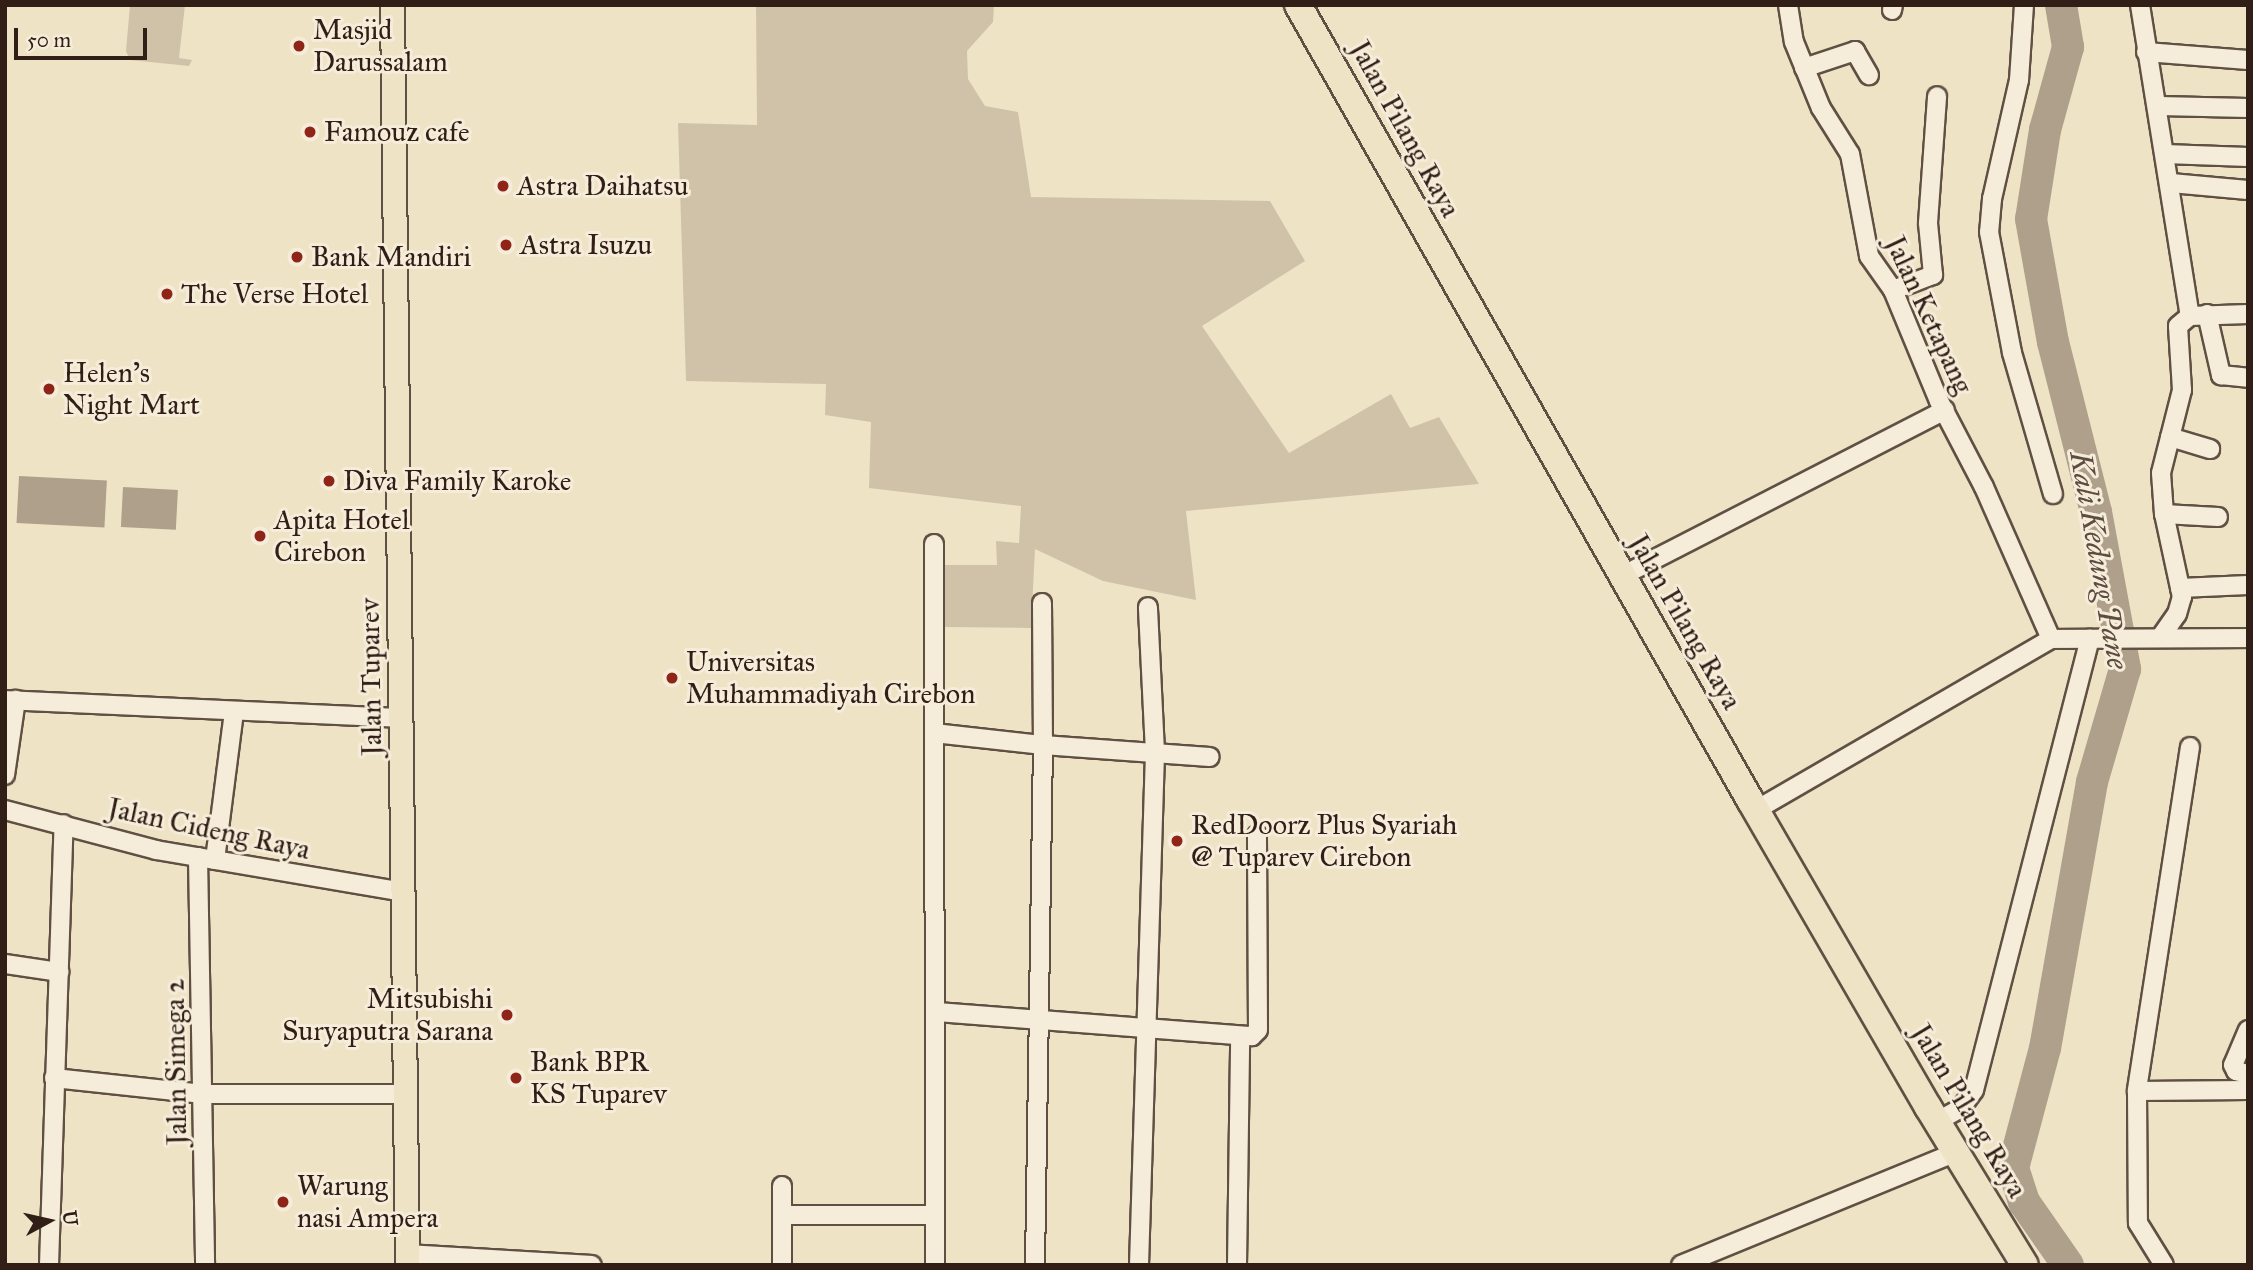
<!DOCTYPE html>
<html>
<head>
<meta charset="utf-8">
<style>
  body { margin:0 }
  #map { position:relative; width:2253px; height:1270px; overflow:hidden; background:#efe3c6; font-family:"IM FELL Great Primer",serif }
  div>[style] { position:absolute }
  .green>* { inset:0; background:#cfc2a8 }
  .water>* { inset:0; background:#aea08a; transform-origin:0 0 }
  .river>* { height:32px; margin:-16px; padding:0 16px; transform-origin:16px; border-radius:16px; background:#aea08a }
  .roads { filter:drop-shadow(2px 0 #605043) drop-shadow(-2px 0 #605043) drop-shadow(0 2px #605043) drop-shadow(0 -2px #605043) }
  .minor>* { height:18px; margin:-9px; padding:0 9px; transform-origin:9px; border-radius:9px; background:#f5edda }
  .major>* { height:23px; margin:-11.5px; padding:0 11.5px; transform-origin:11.5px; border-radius:11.5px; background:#efe3c6 }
  .highway>* { height:26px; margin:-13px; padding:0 13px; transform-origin:13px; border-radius:13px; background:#efe3c6 }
  .dots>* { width:19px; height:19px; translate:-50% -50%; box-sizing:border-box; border:4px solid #f5edda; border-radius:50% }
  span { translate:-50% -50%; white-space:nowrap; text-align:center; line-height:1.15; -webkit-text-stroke:6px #f5edda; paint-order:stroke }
  .poi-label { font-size:28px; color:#311f17 }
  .left { translate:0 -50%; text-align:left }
  .right { translate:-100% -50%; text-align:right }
  .street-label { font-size:28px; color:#311f17 }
  .water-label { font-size:30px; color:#5d4c3f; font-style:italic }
  .frame { position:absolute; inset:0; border:7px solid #311f17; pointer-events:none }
  .north { position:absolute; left:14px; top:1186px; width:70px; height:70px; -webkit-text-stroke:5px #f5edda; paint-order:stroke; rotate:82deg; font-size:19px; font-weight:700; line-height:28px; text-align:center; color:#311f17 }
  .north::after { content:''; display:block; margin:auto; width:24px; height:32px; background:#311f17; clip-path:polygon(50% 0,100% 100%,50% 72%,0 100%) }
  .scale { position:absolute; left:14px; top:28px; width:133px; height:32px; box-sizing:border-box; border:4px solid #311f17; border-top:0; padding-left:9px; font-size:21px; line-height:24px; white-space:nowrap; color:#311f17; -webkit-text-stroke:5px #f5edda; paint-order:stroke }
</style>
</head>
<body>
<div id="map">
  <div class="green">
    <div style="clip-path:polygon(130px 5px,185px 5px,179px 58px,192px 60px,189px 66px,130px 60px,126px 51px)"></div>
    <div style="clip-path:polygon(756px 5px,994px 5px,993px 22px,967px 51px,968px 79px,985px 106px,1018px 112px,1031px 197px,1270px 201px,1305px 261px,1202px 326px,1289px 453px,1391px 394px,1410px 428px,1439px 417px,1479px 484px,1186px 511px,1196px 600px,1103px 581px,1035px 549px,1031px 628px,944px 627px,945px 565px,997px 565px,996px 541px,1019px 543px,1021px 506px,869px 488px,871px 422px,825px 415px,826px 384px,686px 381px,678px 123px,757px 125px)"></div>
  </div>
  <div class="water">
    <div style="left:19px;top:476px;width:88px;height:47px;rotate:3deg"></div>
    <div style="left:123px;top:487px;width:55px;height:40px;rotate:3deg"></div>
  </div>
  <div class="river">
    <div style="left:2061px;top:5px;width:43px;rotate:80.5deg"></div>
    <div style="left:2068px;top:47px;width:86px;rotate:105.5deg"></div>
    <div style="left:2045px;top:130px;width:90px;rotate:98.9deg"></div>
    <div style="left:2031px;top:219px;width:125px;rotate:79.9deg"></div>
    <div style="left:2053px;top:342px;width:175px;rotate:75.8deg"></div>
    <div style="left:2096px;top:512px;width:160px;rotate:79.5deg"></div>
    <div style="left:2125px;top:669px;width:118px;rotate:106.3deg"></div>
    <div style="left:2092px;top:782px;width:270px;rotate:100deg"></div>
    <div style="left:2045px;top:1048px;width:124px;rotate:104.9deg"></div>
    <div style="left:2013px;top:1168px;width:36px;rotate:72deg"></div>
    <div style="left:2024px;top:1202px;width:77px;rotate:55.1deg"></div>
  </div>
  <div class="roads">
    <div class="minor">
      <div style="left:1788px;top:5px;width:37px;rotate:81deg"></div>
      <div style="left:1794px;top:42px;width:71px;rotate:67.8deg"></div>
      <div style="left:1821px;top:108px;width:54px;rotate:57.8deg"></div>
      <div style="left:1850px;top:154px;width:104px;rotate:79.4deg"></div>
      <div style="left:1869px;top:256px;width:42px;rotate:54.8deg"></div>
      <div style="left:1893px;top:290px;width:120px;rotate:67.5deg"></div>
      <div style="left:1939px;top:401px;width:97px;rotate:62.4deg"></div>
      <div style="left:1984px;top:487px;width:166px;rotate:66.2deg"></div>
      <div style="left:2024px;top:5px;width:75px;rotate:93.8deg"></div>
      <div style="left:2019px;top:80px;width:122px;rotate:102.8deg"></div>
      <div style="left:1992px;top:199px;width:33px;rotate:95deg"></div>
      <div style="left:1989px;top:232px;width:123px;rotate:79.2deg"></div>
      <div style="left:2012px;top:353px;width:147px;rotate:73.8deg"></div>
      <div style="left:2140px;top:5px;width:315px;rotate:80.9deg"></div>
      <div style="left:1892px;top:10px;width:5px;rotate:-79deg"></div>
      <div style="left:2146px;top:52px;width:102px;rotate:4.5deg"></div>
      <div style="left:1804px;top:68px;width:54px;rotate:-18.4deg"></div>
      <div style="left:1855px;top:51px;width:28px;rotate:60deg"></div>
      <div style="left:2159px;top:106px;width:89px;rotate:1.3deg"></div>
      <div style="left:2165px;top:154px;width:83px;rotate:2.1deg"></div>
      <div style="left:2171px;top:183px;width:77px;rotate:5.2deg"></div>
      <div style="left:1893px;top:290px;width:43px;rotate:-20.6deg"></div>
      <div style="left:1933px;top:275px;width:52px;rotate:-95.5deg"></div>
      <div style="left:1928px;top:223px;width:127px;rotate:-85.9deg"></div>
      <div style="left:2207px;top:314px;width:63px;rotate:77.1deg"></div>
      <div style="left:2221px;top:375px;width:27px;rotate:6deg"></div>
      <div style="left:2170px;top:437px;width:42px;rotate:16.7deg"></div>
      <div style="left:2164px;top:514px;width:54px;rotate:3.2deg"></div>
      <div style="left:934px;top:544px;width:721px;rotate:89.92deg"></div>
      <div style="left:1622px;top:576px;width:363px;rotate:-27.2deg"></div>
      <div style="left:2180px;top:588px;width:68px;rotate:-2.5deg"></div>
      <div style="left:1042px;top:603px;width:142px;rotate:89.6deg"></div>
      <div style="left:1043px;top:745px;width:167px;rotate:4.1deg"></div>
      <div style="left:2160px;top:638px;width:29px;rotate:-55deg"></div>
      <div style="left:2177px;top:614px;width:18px;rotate:-74deg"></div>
      <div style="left:2182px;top:597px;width:85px;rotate:-102.2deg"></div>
      <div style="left:2164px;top:514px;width:41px;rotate:-94.2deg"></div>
      <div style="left:2161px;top:473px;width:86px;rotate:-75.8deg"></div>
      <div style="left:2182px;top:390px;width:64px;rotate:-93.6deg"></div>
      <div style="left:2178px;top:326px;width:16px;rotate:-40deg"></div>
      <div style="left:2190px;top:316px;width:58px;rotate:-2deg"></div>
      <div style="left:5px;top:700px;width:396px;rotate:2.6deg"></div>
      <div style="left:934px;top:733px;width:110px;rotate:6.3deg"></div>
      <div style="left:1043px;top:745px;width:520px;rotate:90.88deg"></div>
      <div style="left:2190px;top:747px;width:348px;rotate:98.8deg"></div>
      <div style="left:2137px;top:1091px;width:111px;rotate:-0.5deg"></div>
      <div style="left:5px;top:775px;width:76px;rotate:-81.7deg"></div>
      <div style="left:5px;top:810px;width:156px;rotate:14.8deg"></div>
      <div style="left:156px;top:850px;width:252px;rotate:9.6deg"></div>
      <div style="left:1756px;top:810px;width:341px;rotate:-30.1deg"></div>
      <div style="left:2051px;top:639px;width:197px;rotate:-0.3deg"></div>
      <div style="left:198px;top:857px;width:408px;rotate:89deg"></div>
      <div style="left:215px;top:860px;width:150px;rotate:-82.7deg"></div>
      <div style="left:5px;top:964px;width:55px;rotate:8.4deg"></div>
      <div style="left:937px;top:1012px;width:316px;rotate:4.4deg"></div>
      <div style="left:1252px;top:1036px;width:8px;rotate:-45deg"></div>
      <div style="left:1258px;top:1030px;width:195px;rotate:-90.3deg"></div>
      <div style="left:2248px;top:1030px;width:38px;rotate:113deg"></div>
      <div style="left:2233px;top:1065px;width:7px;rotate:63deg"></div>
      <div style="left:2236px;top:1071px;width:12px;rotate:14deg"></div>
      <div style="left:54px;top:1078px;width:150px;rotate:6.1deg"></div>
      <div style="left:203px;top:1094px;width:202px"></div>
      <div style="left:2137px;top:1091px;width:132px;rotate:89.6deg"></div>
      <div style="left:2138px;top:1223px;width:49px;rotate:58.2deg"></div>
      <div style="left:1936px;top:1122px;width:29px;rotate:-29deg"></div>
      <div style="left:1961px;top:1108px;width:22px;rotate:-54deg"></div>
      <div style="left:1974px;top:1090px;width:466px;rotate:-75.6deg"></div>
      <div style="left:783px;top:1215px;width:152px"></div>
      <div style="left:407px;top:1254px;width:185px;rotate:3.4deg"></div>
      <div style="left:49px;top:1265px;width:441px;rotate:-88.1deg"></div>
      <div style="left:782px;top:1265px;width:79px;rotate:-90deg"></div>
      <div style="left:1139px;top:1265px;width:513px;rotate:-88.21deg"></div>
      <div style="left:1155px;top:752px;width:145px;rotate:-92.8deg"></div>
      <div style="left:1237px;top:1265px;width:229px;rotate:-89.2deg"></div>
      <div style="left:1681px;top:1265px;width:300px;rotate:-22.3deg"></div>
    </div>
    <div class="major">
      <div style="left:392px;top:5px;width:1260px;rotate:89.32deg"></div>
    </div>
    <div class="highway">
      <div style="left:1298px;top:5px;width:915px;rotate:60.38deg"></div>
      <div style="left:1750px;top:800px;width:355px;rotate:59.9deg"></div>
      <div style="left:1928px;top:1107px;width:185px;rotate:58.5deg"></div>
    </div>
  </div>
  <div class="dots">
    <div style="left:299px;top:46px;background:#8f2418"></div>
    <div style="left:310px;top:132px;background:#8f2418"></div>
    <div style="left:503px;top:186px;background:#8f2418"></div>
    <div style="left:506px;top:245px;background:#8f2418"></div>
    <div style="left:297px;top:257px;background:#8f2418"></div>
    <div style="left:167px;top:294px;background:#8f2418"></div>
    <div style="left:49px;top:389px;background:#8f2418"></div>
    <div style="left:329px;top:481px;background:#8f2418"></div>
    <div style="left:260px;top:536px;background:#8f2418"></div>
    <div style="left:672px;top:678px;background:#8f2418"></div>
    <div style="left:1177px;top:841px;background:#8f2418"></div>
    <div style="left:507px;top:1015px;background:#8f2418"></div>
    <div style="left:516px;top:1078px;background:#8f2418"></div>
    <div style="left:283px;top:1202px;background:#8f2418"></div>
  </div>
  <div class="poi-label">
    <span class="left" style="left:313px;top:46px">Masjid<br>Darussalam</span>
    <span class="left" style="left:324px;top:132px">Famouz cafe</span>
    <span class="left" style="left:517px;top:186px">Astra Daihatsu</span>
    <span class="left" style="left:520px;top:245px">Astra Isuzu</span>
    <span class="left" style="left:311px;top:257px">Bank Mandiri</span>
    <span class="left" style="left:181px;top:294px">The Verse Hotel</span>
    <span class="left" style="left:63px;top:389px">Helen's<br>Night Mart</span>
    <span class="left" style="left:343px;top:481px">Diva Family Karoke</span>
    <span class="left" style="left:274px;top:536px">Apita Hotel<br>Cirebon</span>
    <span class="left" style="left:686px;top:678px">Universitas<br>Muhammadiyah Cirebon</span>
    <span class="left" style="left:1191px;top:841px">RedDoorz Plus Syariah<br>@ Tuparev Cirebon</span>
    <span class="right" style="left:493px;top:1015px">Mitsubishi<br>Suryaputra Sarana</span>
    <span class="left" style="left:530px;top:1078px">Bank BPR<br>KS Tuparev</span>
    <span class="left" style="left:297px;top:1202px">Warung<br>nasi Ampera</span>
  </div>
  <div class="street-label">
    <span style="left:1405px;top:129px;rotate:61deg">Jalan Pilang Raya</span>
    <span style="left:1929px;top:315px;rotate:65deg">Jalan Ketapang</span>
    <span style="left:1685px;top:622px;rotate:60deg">Jalan Pilang Raya</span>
    <span style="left:371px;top:677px;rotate:-91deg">Jalan Tuparev</span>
    <span style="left:209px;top:829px;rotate:12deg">Jalan Cideng Raya</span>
    <span style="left:176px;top:1062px;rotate:-91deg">Jalan Simega 2</span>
    <span style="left:1969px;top:1111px;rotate:59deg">Jalan Pilang Raya</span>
  </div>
  <div class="water-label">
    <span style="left:2099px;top:560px;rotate:80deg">Kali Kedung Pane</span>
  </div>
  <div class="frame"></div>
  <div class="north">U</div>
  <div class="scale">50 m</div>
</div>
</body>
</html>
